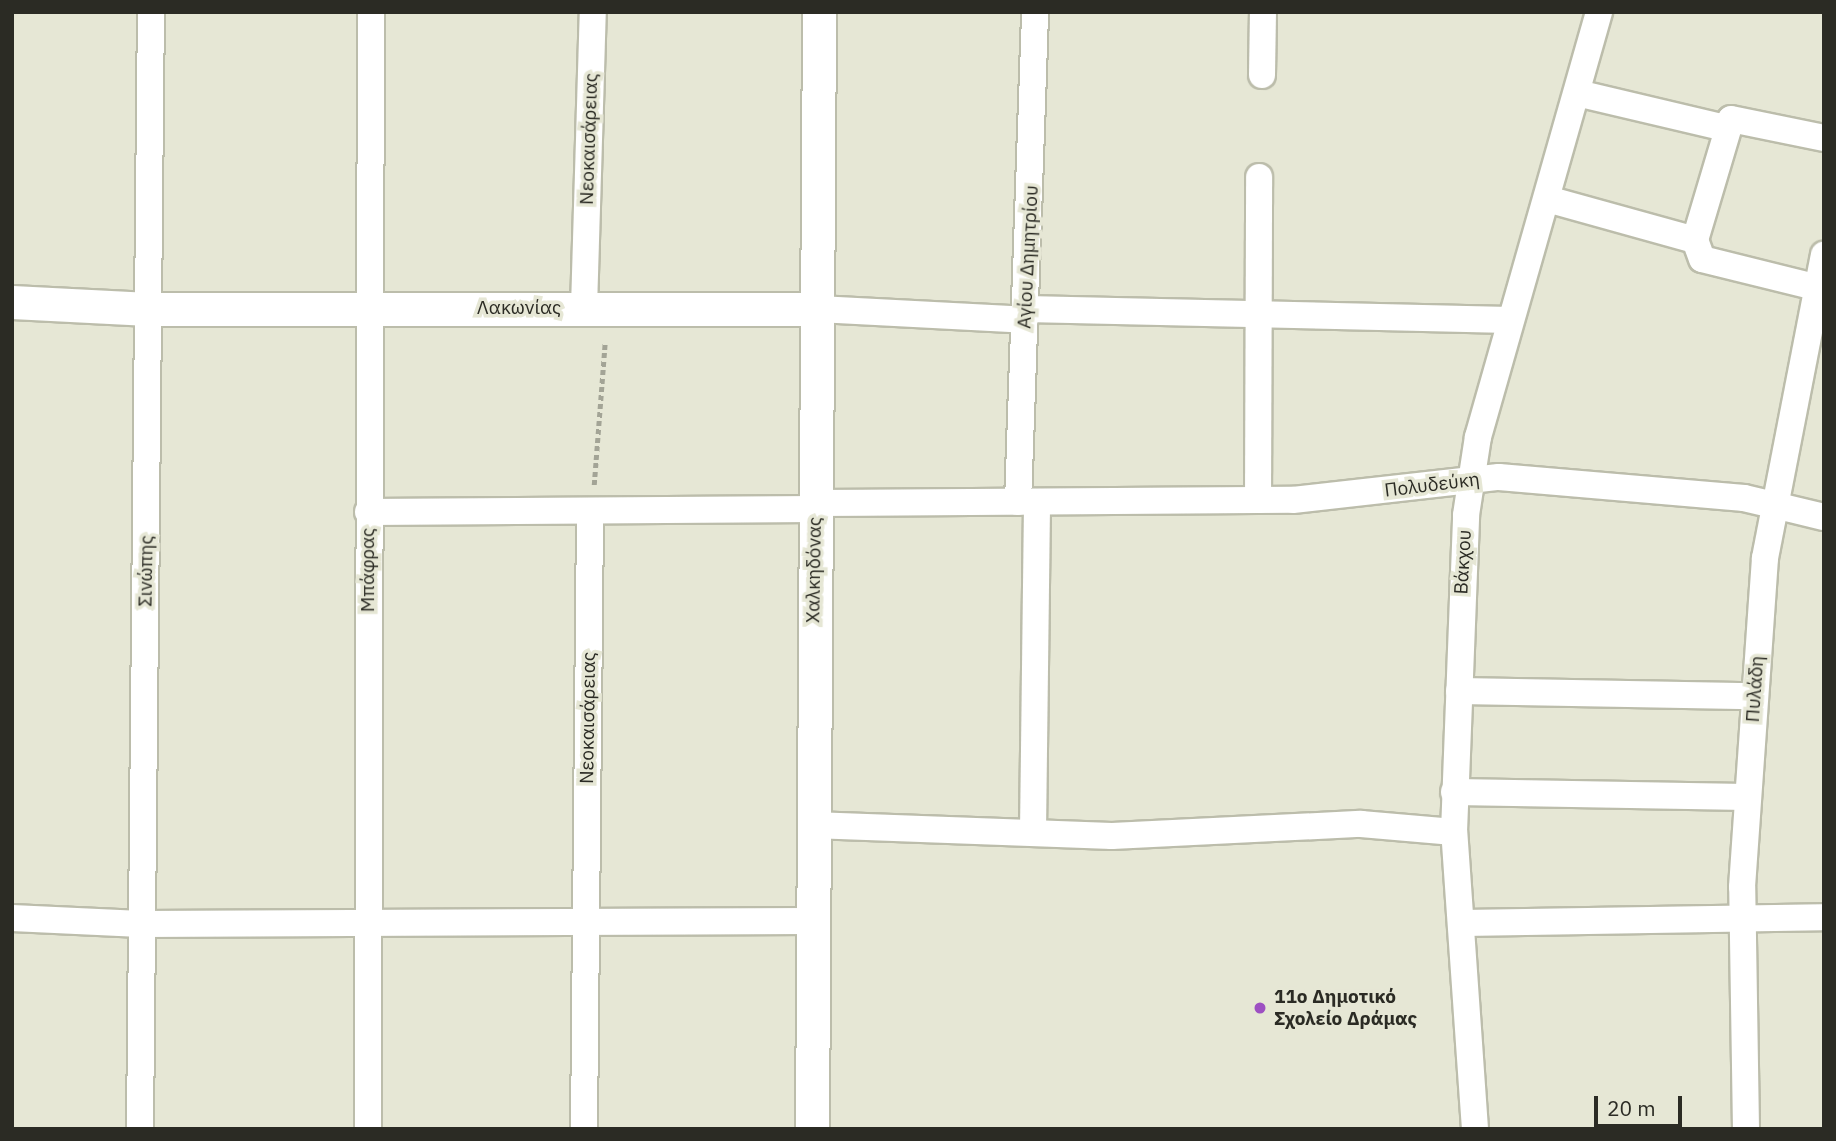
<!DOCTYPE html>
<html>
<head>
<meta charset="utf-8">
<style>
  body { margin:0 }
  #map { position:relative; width:1836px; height:1141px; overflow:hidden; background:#e6e7d5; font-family:"IBM Plex Sans",sans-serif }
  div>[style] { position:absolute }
  .path>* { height:4.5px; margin-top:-2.25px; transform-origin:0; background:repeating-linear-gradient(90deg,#a3a496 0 5px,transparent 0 8.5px) }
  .roads { filter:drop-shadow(2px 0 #bcbdab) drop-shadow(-2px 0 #bcbdab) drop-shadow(0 2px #bcbdab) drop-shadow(0 -2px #bcbdab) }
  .minor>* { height:26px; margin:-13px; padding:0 13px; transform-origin:13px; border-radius:13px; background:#fff }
  .tertiary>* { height:33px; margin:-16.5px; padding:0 16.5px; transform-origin:16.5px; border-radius:16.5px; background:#fff }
  .dots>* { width:19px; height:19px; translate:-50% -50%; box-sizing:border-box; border:4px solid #e6e7d5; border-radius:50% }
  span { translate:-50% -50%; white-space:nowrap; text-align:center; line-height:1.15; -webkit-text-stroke:7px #e6e7d5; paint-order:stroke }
  .street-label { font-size:19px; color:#2b2b24 }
  .poi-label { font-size:19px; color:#2b2b24; font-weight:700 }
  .left { translate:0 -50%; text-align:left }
  .frame { position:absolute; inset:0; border:14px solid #2b2b24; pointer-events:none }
  .scale { position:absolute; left:1594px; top:1096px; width:88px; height:32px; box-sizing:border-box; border:4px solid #2b2b24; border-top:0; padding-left:9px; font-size:21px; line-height:24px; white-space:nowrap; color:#2b2b24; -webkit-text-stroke:5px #e6e7d5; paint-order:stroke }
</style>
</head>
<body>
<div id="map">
  <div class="path">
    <div style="left:594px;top:485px;width:144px;rotate:-85.6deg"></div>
  </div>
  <div class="roads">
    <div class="minor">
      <div style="left:1262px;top:75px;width:63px;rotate:-89.1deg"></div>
      <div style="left:1577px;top:93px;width:152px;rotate:13.3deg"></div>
      <div style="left:1547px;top:199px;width:154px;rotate:15.5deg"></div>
      <div style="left:1815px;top:287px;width:116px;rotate:-166.1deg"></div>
      <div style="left:1702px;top:259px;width:20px;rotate:-110deg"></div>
      <div style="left:1695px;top:240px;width:126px;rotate:-73.4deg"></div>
      <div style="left:1731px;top:119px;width:95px;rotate:11.5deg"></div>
      <div style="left:584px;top:308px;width:296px;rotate:-88.3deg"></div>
      <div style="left:818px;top:309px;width:207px;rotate:3deg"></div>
      <div style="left:1026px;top:309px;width:484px;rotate:1.3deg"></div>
      <div style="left:1258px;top:500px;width:323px;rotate:-89.8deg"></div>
      <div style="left:1018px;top:502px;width:490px;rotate:-88deg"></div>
      <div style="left:815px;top:503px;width:478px;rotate:-0.4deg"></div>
      <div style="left:1293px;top:500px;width:207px;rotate:-6.4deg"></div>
      <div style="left:1499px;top:477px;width:246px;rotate:4.9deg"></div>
      <div style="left:1744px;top:498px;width:82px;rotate:13.4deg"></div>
      <div style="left:368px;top:512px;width:447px;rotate:-0.4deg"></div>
      <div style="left:1459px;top:691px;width:296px;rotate:1deg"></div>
      <div style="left:1454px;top:792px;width:294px;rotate:1deg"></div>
      <div style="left:812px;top:825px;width:300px;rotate:2.1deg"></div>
      <div style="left:1112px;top:836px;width:249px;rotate:-2.8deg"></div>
      <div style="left:1361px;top:824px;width:93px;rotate:4.9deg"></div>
      <div style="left:1033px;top:832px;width:330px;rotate:-89.3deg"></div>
      <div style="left:12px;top:918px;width:129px;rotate:2.7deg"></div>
      <div style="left:141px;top:924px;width:669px;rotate:-0.26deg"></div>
      <div style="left:1461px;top:923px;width:363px;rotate:-0.9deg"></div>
      <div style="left:140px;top:1129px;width:1117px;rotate:-89.44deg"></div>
      <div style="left:368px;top:1129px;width:1117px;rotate:-89.85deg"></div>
      <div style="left:584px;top:1129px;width:617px;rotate:-89.44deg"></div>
      <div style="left:1475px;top:1129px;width:298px;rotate:-94deg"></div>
      <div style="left:1454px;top:832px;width:317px;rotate:-87.8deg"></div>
      <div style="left:1466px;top:515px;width:79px;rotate:-81.3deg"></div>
      <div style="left:1478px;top:437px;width:442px;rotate:-74.1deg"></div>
      <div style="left:1746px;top:1129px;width:242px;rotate:-90.9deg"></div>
      <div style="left:1742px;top:887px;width:330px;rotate:-86deg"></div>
      <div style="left:1765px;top:558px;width:309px;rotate:-79deg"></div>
    </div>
    <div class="tertiary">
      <div style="left:12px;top:302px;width:137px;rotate:2.9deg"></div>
      <div style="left:149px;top:309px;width:669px"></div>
      <div style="left:812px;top:1129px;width:1117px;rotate:-89.64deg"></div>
    </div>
  </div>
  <div class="dots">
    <div style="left:1260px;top:1008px;background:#9d50c2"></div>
  </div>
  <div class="street-label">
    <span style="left:589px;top:139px;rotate:-88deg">Νεοκαισάρειας</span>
    <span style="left:1028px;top:257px;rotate:-87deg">Αγίου Δημητρίου</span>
    <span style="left:519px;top:308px">Λακωνίας</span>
    <span style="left:1432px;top:485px;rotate:-7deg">Πολυδεύκη</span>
    <span style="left:1463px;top:562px;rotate:-87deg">Βάκχου</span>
    <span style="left:368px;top:570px;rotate:-90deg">Μπάφρας</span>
    <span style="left:814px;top:570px;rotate:-89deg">Χαλκηδόνας</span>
    <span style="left:146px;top:571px;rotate:-89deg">Σινώπης</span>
    <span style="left:1755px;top:689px;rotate:-86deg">Πυλάδη</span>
    <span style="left:588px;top:718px;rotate:-89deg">Νεοκαισάρειας</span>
  </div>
  <div class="poi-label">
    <span class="left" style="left:1274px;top:1008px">11ο Δημοτικό<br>Σχολείο Δράμας</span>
  </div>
  <div class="frame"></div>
  <div class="scale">20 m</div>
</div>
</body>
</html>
